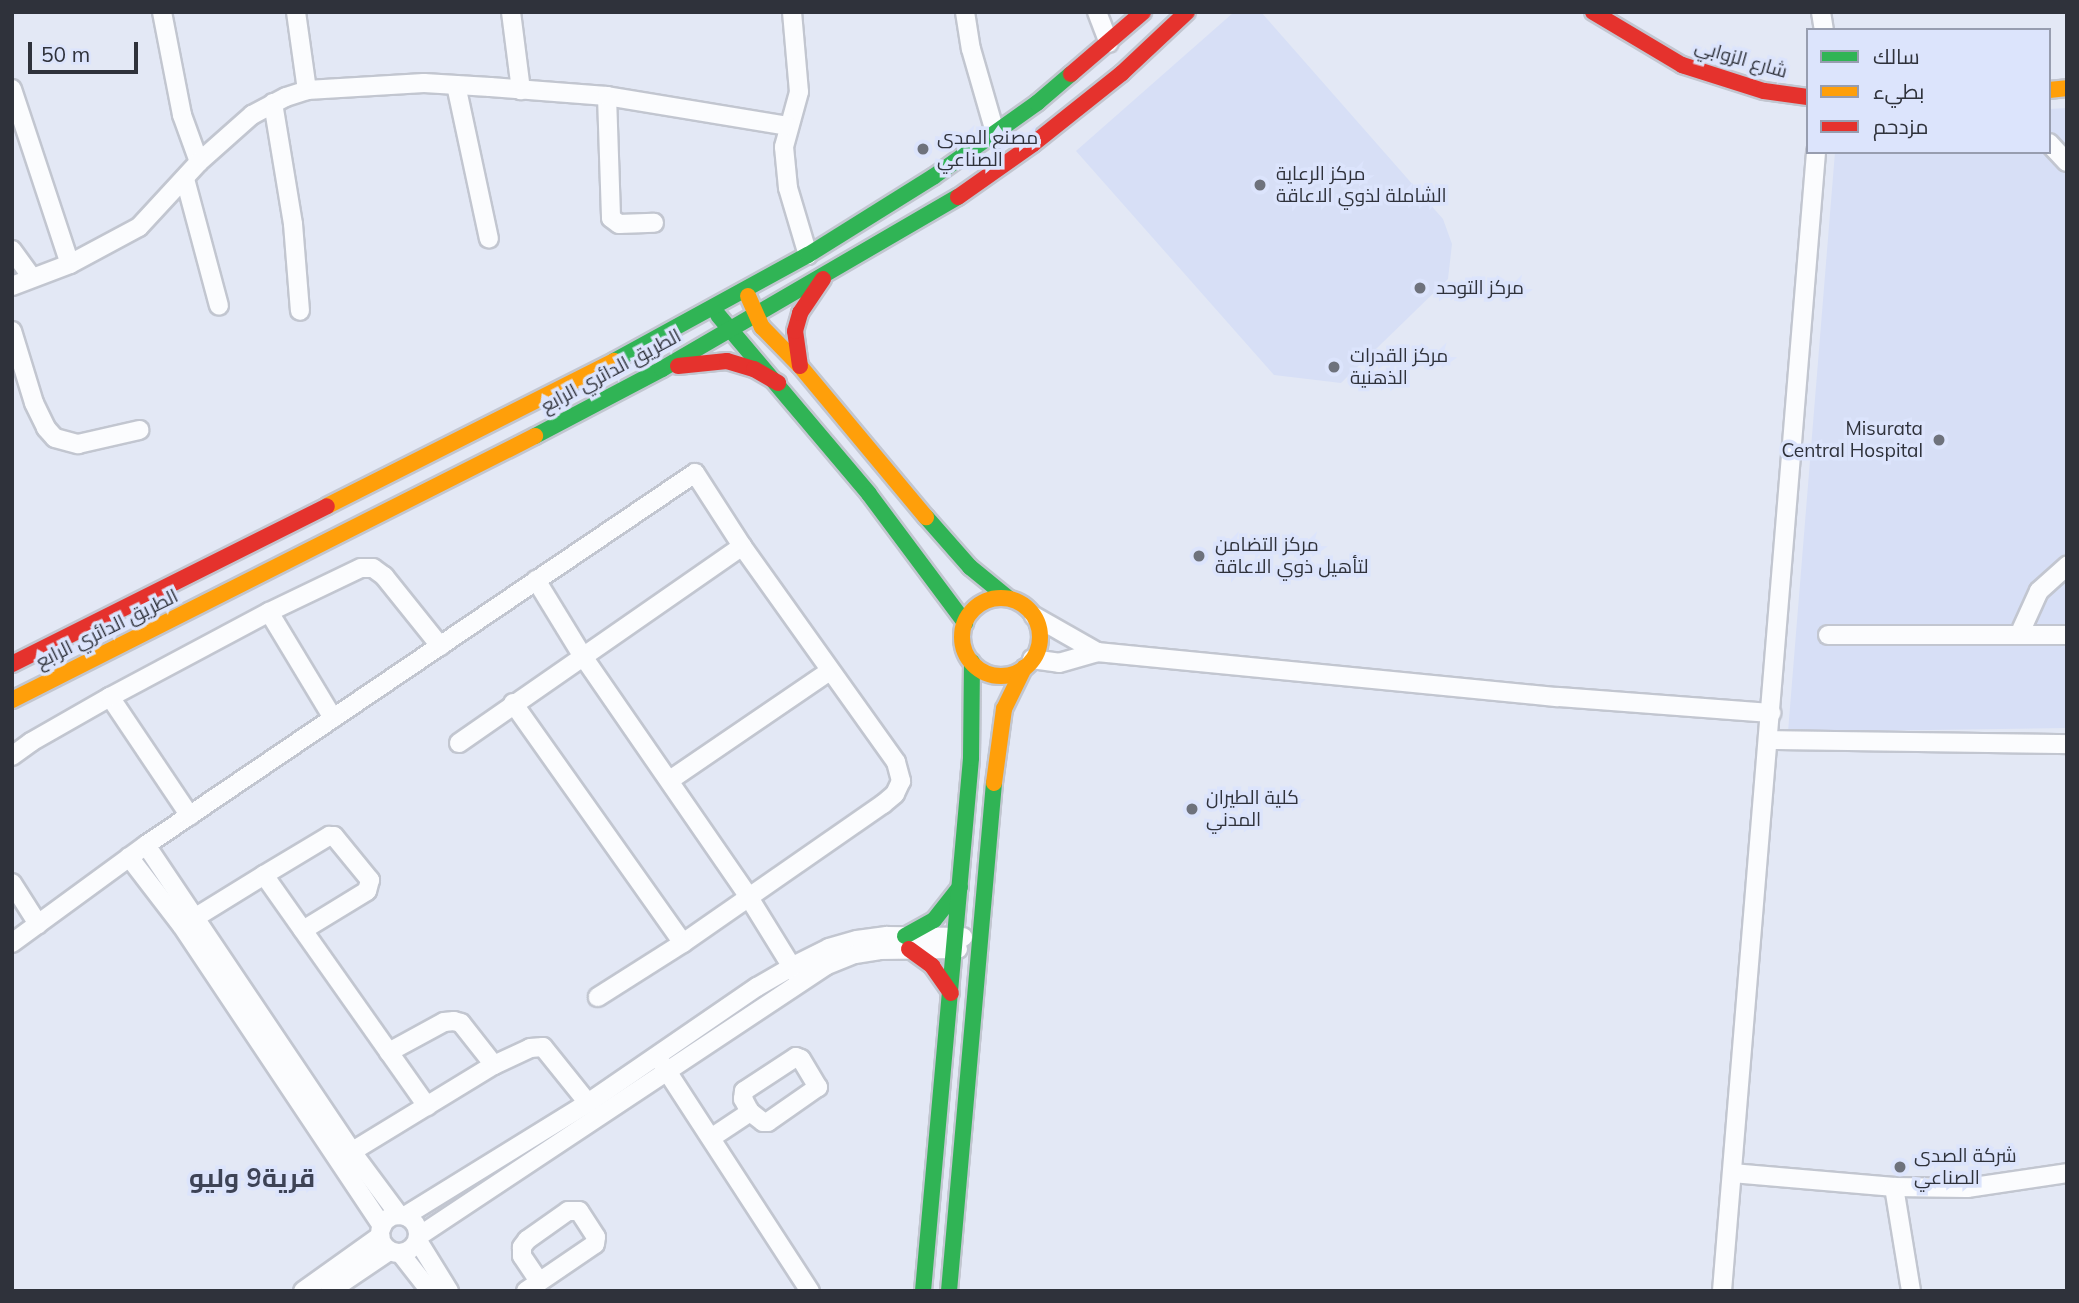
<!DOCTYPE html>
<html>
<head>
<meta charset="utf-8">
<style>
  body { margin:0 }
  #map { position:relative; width:2079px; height:1303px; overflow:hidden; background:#e3e8f5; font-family:Mulish,Cairo,sans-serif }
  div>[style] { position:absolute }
  .built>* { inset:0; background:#d7dff6 }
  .roads { filter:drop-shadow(2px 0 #c2c6d0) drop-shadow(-2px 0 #c2c6d0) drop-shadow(0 2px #c2c6d0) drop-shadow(0 -2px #c2c6d0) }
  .street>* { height:18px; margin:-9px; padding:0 9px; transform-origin:9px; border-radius:9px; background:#fbfcfe }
  .street>.ring { margin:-9px; padding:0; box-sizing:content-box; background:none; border:18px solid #fbfcfe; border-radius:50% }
  .fast>* { height:16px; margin:-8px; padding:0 8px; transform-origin:8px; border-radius:8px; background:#30b455 }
  .slow>* { height:16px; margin:-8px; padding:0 8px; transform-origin:8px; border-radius:8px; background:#ff9f0a }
  .slow>.ring { margin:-8px; padding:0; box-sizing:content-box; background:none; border:16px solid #ff9f0a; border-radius:50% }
  .jam>* { height:16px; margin:-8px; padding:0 8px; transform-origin:8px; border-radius:8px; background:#e5322d }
  .dots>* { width:19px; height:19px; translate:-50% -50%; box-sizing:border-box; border:4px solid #dce4fc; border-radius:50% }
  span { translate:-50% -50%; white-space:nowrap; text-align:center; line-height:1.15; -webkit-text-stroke:7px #dce4fc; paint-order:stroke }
  .street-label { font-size:19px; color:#2f323b }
  .poi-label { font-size:19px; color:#2f323b }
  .left { translate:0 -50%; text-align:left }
  .right { translate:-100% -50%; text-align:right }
  .district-label { font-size:26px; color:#3d4356; font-weight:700 }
  .frame { position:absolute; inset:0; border:14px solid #2f323b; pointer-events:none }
  .legend { position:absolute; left:1806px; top:28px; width:245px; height:126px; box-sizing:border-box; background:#dce4fc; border:2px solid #979daf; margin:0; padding:9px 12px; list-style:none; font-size:21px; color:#2f323b }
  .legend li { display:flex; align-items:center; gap:14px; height:35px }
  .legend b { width:35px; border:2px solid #979daf }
  .scale { position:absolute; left:28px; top:42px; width:110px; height:32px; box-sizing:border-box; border:4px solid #2f323b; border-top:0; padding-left:9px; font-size:21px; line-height:24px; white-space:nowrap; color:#2f323b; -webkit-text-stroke:5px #dce4fc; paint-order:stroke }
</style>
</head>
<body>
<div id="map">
  <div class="built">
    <div style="clip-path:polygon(1234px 12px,1261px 12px,1443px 219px,1452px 244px,1448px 279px,1341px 383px,1274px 375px,1076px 151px)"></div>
    <div style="clip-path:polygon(2067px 108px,2067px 728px,1788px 732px,1835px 152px,2049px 152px,2049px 109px)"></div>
  </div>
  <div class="roads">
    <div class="street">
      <div style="left:162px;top:12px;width:105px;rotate:79deg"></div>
      <div style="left:182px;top:115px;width:50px;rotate:70.1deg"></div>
      <div style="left:296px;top:12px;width:79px;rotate:82deg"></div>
      <div style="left:511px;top:12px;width:79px;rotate:82.7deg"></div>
      <div style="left:792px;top:12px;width:80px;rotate:85deg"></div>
      <div style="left:799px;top:92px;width:57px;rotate:105.3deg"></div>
      <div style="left:784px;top:147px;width:41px;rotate:84.4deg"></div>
      <div style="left:788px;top:188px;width:70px;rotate:73.4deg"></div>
      <div style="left:965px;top:12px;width:37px;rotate:81deg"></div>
      <div style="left:971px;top:49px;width:86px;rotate:73.9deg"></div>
      <div style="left:1097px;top:12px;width:33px;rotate:69deg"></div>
      <div style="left:1821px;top:12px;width:18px;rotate:81deg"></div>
      <div style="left:456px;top:85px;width:157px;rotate:77.9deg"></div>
      <div style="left:12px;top:89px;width:184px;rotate:71.7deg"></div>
      <div style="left:607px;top:96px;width:122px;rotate:88.1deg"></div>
      <div style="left:611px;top:218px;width:10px;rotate:37deg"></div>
      <div style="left:619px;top:224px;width:35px;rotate:-2deg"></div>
      <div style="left:273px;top:103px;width:123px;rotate:80.6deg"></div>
      <div style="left:293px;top:224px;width:87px;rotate:85.4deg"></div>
      <div style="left:2049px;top:143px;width:26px;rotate:47deg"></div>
      <div style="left:185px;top:179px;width:131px;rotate:75deg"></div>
      <div style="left:12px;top:250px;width:34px;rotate:54deg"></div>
      <div style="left:12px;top:286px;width:62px;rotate:-20.8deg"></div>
      <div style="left:70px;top:264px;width:78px;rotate:-28.2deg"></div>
      <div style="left:139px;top:227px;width:88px;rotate:-47.3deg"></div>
      <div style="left:199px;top:162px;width:71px;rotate:-41.6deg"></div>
      <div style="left:252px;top:115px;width:38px;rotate:-28deg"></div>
      <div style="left:286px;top:97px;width:22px;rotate:-18deg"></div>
      <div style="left:307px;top:90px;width:117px;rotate:-3.4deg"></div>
      <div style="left:424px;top:83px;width:66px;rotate:3.5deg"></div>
      <div style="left:490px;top:87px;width:117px;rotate:4.4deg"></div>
      <div style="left:607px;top:96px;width:183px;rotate:9.4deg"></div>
      <div style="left:12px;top:331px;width:75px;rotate:73deg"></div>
      <div style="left:34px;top:403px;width:28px;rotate:64deg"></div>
      <div style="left:46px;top:428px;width:13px;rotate:48deg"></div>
      <div style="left:55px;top:438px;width:24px;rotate:15deg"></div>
      <div style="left:78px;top:444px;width:63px;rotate:-12.9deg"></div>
      <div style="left:536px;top:580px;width:88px;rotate:58.5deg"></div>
      <div style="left:582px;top:655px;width:293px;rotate:55.4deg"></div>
      <div style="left:748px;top:896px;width:95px;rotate:58.3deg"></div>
      <div style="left:269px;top:612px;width:124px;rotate:58.9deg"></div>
      <div style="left:1034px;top:616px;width:73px;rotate:29.7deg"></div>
      <div style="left:1097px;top:652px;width:463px;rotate:5.6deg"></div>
      <div style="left:1558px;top:697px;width:214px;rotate:4.3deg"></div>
      <div style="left:1828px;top:635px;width:239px"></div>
      <div style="left:2019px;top:635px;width:48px;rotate:-65.6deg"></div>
      <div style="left:2039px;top:591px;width:38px;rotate:-42deg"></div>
      <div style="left:1032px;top:659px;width:27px;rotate:8deg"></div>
      <div style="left:1059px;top:663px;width:40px;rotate:-16deg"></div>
      <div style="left:110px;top:697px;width:143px;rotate:56.1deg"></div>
      <div style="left:513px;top:703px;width:294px;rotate:54.7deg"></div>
      <div style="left:1769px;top:740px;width:298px;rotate:0.8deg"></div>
      <div style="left:459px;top:743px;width:345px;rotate:-34.8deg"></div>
      <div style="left:12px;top:756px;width:24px;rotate:-36deg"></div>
      <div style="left:31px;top:742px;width:91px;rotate:-29.7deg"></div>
      <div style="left:110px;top:697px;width:180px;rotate:-28.1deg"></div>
      <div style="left:269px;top:612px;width:102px;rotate:-25.6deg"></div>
      <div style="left:361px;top:568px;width:12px"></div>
      <div style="left:373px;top:568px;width:14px;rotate:36deg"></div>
      <div style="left:384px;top:576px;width:90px;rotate:51.3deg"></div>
      <div style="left:670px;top:780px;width:194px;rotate:-34.3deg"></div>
      <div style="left:146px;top:845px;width:370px;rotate:56.1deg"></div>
      <div style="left:352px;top:1152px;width:79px;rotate:53.3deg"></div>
      <div style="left:129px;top:857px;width:87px;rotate:52.5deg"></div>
      <div style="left:182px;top:926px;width:361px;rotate:56.3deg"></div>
      <div style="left:264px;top:875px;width:76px;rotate:-31deg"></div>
      <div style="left:329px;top:836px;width:5px"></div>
      <div style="left:334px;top:836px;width:57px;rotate:50.7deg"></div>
      <div style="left:370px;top:880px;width:11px;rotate:105deg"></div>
      <div style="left:367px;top:891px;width:75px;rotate:148.6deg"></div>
      <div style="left:12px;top:883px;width:49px;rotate:57.6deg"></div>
      <div style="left:188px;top:922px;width:89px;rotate:-31.7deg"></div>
      <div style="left:264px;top:875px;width:283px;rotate:54.8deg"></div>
      <div style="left:12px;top:943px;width:166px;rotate:-36.2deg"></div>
      <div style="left:146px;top:845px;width:663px;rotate:-34.12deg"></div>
      <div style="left:695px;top:473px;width:87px;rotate:57.2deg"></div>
      <div style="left:742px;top:546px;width:265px;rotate:54.5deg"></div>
      <div style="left:896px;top:762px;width:20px;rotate:75deg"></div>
      <div style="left:901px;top:781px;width:14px;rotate:115deg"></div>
      <div style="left:895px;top:794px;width:16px;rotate:140deg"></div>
      <div style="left:883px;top:804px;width:244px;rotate:145.2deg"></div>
      <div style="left:683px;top:943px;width:101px;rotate:147.6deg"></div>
      <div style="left:796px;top:1057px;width:5px;rotate:22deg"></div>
      <div style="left:801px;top:1059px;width:33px;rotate:59deg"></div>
      <div style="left:818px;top:1087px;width:61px;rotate:145deg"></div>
      <div style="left:768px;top:1122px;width:5px;rotate:180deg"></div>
      <div style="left:763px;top:1122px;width:16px;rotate:-142deg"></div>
      <div style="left:750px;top:1112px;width:15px;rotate:-118deg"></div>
      <div style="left:743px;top:1099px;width:8px;rotate:-83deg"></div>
      <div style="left:744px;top:1091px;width:62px;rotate:-33.2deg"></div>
      <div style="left:494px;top:1065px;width:40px;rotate:-25deg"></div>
      <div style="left:530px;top:1048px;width:13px;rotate:-4deg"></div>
      <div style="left:543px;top:1047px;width:72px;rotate:51.2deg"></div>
      <div style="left:663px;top:1065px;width:270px;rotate:57deg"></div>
      <div style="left:711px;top:1138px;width:47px;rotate:-33.7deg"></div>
      <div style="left:343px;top:1157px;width:177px;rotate:-31.4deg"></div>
      <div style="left:494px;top:1065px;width:53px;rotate:-128.2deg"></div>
      <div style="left:461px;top:1023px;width:7px;rotate:-164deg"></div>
      <div style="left:454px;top:1021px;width:10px;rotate:174deg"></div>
      <div style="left:444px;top:1022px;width:63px;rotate:151.4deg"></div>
      <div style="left:1732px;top:1173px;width:163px;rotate:4.9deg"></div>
      <div style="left:1894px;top:1187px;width:73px;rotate:0.8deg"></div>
      <div style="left:1967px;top:1188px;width:101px;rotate:-8.5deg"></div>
      <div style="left:1894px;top:1187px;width:105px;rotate:80.7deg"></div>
      <div class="ring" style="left:380px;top:1215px;width:20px;height:20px"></div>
      <div style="left:405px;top:1216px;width:215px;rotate:-31.7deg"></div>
      <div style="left:588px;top:1103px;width:205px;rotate:-34.5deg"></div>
      <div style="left:757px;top:987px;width:39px;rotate:-30deg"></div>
      <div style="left:791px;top:967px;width:42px;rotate:-26.6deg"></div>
      <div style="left:829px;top:948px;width:29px;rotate:-16deg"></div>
      <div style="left:857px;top:940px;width:30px;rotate:-8deg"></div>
      <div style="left:887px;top:936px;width:76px;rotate:0.8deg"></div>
      <div style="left:419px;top:1236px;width:488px;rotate:-33.6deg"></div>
      <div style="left:825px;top:966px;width:32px;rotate:-22deg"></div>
      <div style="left:855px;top:954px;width:24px;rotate:-9deg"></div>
      <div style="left:879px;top:950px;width:79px;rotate:-0.7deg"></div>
      <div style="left:418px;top:1241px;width:59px;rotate:58.2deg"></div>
      <div style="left:401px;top:1254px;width:47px;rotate:51.9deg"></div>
      <div style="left:303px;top:1291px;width:95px;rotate:-35.5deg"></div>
      <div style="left:330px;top:1291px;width:71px;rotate:-34.1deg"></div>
      <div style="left:526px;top:1291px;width:83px;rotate:-34.3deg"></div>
      <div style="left:595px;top:1244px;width:7px;rotate:-82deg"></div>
      <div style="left:596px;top:1237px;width:31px;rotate:-123deg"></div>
      <div style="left:579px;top:1211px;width:11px;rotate:180deg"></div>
      <div style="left:568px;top:1211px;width:50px;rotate:144.7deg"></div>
      <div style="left:527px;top:1240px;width:9px;rotate:126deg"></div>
      <div style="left:522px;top:1247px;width:9px;rotate:90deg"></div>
      <div style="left:522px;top:1256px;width:30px;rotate:56deg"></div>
      <div style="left:1722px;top:1291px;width:1143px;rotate:-85.28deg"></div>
    </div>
    <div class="fast">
      <div style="left:718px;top:315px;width:234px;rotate:49.8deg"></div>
      <div style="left:869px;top:494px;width:161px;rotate:53.3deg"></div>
      <div style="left:614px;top:361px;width:221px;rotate:-28.7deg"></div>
      <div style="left:808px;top:255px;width:147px;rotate:-32deg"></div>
      <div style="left:933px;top:177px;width:128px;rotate:-35.4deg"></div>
      <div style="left:1037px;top:103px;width:45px;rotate:-40.5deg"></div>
      <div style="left:535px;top:436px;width:144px;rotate:-27.8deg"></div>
      <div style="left:662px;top:369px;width:342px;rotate:-30.2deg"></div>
      <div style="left:926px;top:517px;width:67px;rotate:48.7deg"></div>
      <div style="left:970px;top:567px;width:49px;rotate:39.2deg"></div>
      <div style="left:905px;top:936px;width:33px;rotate:-29deg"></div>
      <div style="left:934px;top:920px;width:42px;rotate:-51.8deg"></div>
      <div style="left:923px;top:1291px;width:535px;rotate:-84.85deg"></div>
      <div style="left:971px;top:758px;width:96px;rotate:-89.4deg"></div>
      <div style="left:949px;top:1291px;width:510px;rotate:-84.94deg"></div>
    </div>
    <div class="slow">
      <div style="left:2049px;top:90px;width:18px;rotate:-6deg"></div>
      <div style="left:748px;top:296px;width:34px;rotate:66deg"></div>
      <div style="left:762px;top:327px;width:54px;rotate:45.7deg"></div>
      <div style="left:800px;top:366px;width:197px;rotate:50.2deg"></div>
      <div style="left:327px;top:506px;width:322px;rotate:-26.8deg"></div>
      <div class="ring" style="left:962px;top:598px;width:62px;height:62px"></div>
      <div style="left:12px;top:700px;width:586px;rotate:-26.78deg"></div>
      <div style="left:994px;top:783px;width:75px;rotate:-82.3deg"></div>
      <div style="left:1004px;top:709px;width:46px;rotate:-64deg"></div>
    </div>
    <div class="jam">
      <div style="left:1593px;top:12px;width:104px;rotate:30.8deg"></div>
      <div style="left:1682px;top:65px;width:86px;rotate:17.6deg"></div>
      <div style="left:1764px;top:91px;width:44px;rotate:7.8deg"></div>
      <div style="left:1071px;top:74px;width:95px;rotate:-40.7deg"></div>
      <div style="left:958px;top:197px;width:92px;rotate:-35.2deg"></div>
      <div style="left:1033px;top:144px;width:114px;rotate:-38.6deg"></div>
      <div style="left:1122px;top:73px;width:89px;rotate:-43.2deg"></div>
      <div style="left:678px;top:366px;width:49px;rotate:-5.8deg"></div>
      <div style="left:727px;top:361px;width:28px;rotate:17deg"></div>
      <div style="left:754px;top:369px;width:28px;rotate:30deg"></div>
      <div style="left:800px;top:366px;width:35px;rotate:-98deg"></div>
      <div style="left:795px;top:331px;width:19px;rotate:-74deg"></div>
      <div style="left:800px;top:313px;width:41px;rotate:-55.9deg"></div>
      <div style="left:12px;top:664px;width:352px;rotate:-26.6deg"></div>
      <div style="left:909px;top:949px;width:29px;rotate:36deg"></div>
      <div style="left:932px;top:966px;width:33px;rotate:55deg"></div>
    </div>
  </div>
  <div class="dots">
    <div style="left:923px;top:149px;background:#6e727c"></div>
    <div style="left:1260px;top:185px;background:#6e727c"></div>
    <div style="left:1420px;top:288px;background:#6e727c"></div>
    <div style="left:1334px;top:367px;background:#6e727c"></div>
    <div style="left:1939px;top:440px;background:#6e727c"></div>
    <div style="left:1199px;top:556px;background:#6e727c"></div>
    <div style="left:1192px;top:809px;background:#6e727c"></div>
    <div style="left:1900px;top:1167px;background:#6e727c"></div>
  </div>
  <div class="street-label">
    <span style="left:1741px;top:59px;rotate:16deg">شارع الزوابي</span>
    <span style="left:611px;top:371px;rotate:-28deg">الطريق الدائري الرابع</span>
    <span style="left:107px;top:629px;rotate:-26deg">الطريق الدائري الرابع</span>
  </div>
  <div class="poi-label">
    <span class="left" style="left:937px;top:149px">مصنع المدى<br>الصناعي</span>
    <span class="left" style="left:1276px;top:185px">مركز الرعاية<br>الشاملة لذوي الاعاقة</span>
    <span class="left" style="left:1436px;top:288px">مركز التوحد</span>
    <span class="left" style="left:1350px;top:367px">مركز القدرات<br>الذهنية</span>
    <span class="right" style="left:1923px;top:440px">Misurata<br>Central Hospital</span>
    <span class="left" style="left:1215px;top:556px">مركز التضامن<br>لتأهيل ذوي الاعاقة</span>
    <span class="left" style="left:1206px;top:809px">كلية الطيران<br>المدني</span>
    <span class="left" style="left:1914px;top:1167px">شركة الصدى<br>الصناعي</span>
  </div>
  <div class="district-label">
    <span style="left:252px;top:1178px">قرية9 وليو</span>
  </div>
  <div class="frame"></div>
  <ul class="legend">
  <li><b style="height:9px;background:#30b455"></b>سالك</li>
  <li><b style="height:9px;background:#ff9f0a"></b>بطيء</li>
  <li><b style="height:9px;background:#e5322d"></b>مزدحم</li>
  </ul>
  <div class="scale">50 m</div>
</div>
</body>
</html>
